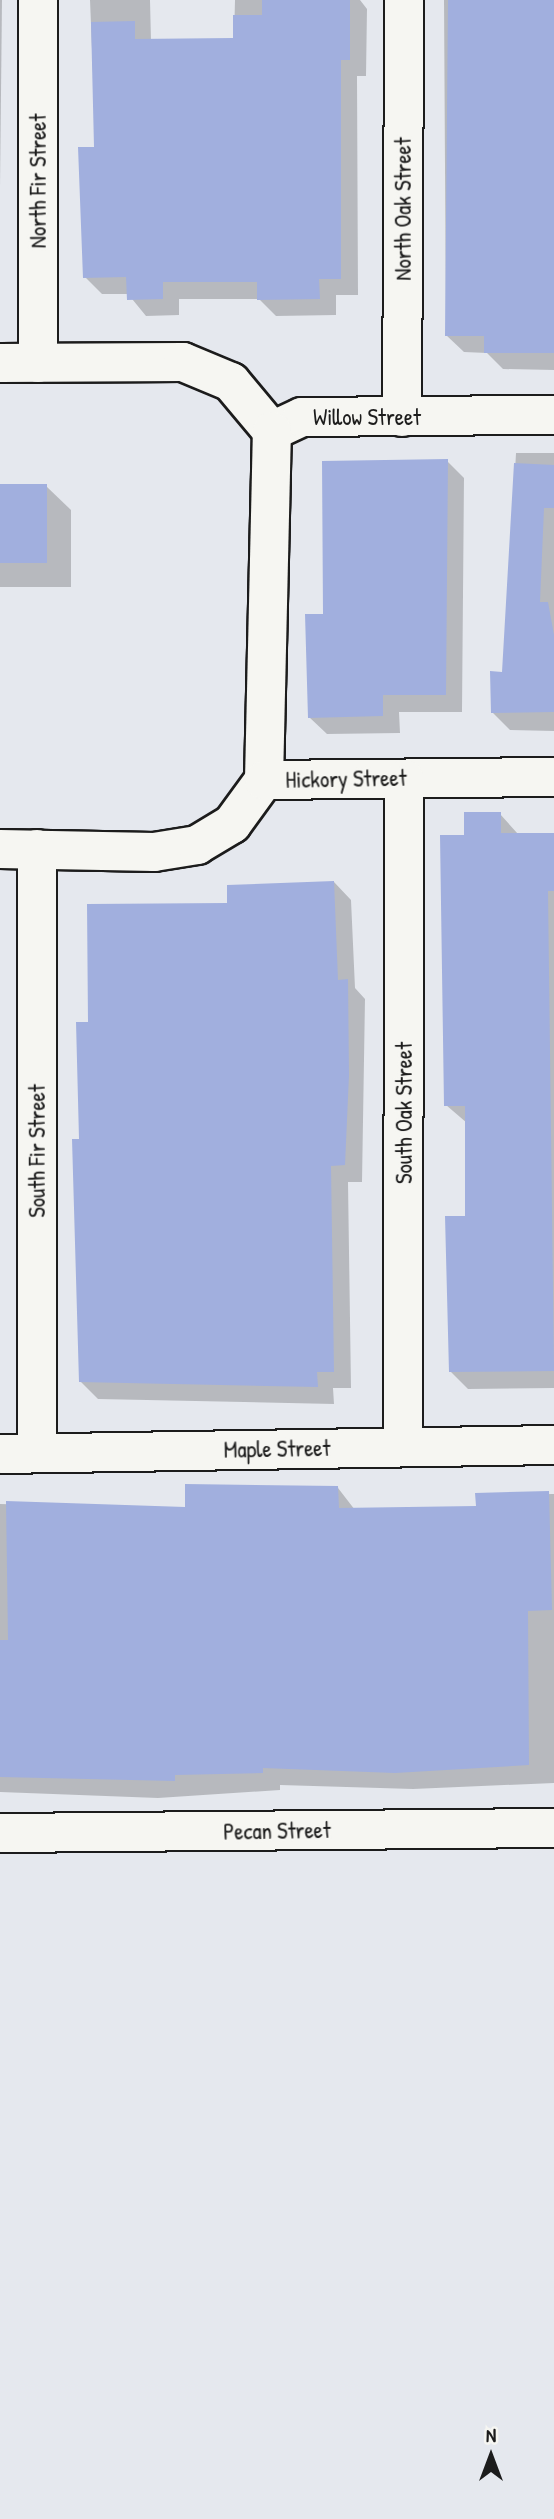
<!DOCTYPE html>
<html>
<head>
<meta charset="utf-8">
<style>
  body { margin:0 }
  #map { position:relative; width:554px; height:2519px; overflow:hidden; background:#e5e8ee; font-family:"Patrick Hand",sans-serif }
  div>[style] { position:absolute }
  .shadow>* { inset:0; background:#0003 }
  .building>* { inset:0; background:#a1afde; transform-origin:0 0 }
  .roads { filter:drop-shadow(2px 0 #1c1c1c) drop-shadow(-2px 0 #1c1c1c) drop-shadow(0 2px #1c1c1c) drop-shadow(0 -2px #1c1c1c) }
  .street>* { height:38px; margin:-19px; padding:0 19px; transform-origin:19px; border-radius:19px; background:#f6f6f2 }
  span { translate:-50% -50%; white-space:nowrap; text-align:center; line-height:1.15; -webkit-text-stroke:5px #f6f6f2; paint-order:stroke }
  .street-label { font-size:23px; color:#1c1c1c }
  .north { position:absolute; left:456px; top:2421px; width:70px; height:70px; -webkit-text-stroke:5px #f6f6f2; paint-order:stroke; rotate:0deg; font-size:19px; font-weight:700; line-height:28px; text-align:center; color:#1c1c1c }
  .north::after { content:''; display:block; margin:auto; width:24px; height:32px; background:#1c1c1c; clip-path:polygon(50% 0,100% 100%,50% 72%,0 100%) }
</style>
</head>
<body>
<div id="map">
  <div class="shadow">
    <div style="clip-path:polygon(0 0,2px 0,0 187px)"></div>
    <div style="clip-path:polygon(90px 0,150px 0,151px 41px,234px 39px,235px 0,360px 0,367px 9px,366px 76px,357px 76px,358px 295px,336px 295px,336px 315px,276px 316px,259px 299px,179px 299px,179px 315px,146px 316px,128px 294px,102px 294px,85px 277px,96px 148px)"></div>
    <div style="clip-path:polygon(444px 0,554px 0,554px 370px,503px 369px,487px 353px,464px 352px,446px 335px)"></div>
    <div style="clip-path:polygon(516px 453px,554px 453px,554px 731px,510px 730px,493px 713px,504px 674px)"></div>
    <div style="clip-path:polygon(447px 461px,464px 478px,462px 712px,399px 712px,400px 733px,327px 734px,309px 717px,325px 616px)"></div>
    <div style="clip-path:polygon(0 486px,46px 486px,71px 510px,71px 587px,0 587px)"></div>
    <div style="clip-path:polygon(500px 814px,518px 834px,554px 834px,554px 1388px,468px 1389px,451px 1372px,467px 1217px,467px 1123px,446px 1105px,466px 837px)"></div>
    <div style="clip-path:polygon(334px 882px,351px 900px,355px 988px,365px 999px,362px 1182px,348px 1182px,351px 1388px,333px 1388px,334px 1404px,98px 1399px,80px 1381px,81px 1141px,90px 1024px,229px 905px)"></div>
    <div style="clip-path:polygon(338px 1488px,355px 1510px,477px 1508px,477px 1495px,554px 1494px,554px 1783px,413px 1789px,280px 1785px,280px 1790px,158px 1798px,0 1792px,0 1504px,187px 1509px)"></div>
  </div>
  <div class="building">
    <div style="clip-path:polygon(262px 0,350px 0,350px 60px,341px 60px,341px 279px,319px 279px,320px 299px,257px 300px,257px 282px,163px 282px,163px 299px,127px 300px,126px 277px,83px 278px,78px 147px,94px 147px,91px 22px,135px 21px,135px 39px,233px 38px,233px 15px,262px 15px)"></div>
    <div style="clip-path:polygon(448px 0,554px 0,554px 353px,484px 353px,484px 336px,445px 336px)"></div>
    <div style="clip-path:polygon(448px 459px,446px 695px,383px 695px,383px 716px,308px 718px,305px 614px,323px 614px,322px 461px)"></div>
    <div style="clip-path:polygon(514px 463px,554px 465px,554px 508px,544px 508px,540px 602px,548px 602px,554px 635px,554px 712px,491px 713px,490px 671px,502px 672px)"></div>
    <div style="left:0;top:484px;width:47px;height:79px"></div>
    <div style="clip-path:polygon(464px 812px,501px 812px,501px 833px,554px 833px,554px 891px,548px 891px,554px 1371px,449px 1372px,445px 1216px,465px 1216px,465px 1106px,444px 1106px,440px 835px,464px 835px)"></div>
    <div style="clip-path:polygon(334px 881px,338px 980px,348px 979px,349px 1075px,345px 1165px,331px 1166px,334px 1372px,317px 1372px,318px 1387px,79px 1382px,72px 1139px,79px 1139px,76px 1022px,88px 1022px,87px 904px,227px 903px,227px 885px)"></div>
    <div style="clip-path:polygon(185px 1484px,338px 1486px,339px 1508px,476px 1506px,475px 1493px,549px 1491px,552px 1610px,528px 1611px,529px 1765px,395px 1773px,263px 1768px,263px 1773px,175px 1775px,175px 1781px,0 1777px,0 1640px,8px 1640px,6px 1501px,185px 1507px)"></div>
  </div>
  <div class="roads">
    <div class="street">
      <div style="left:38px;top:0;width:363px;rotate:90deg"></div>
      <div style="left:0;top:363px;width:183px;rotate:-0.3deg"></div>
      <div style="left:183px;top:362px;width:52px;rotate:22.6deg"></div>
      <div style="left:231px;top:382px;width:64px;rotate:50.1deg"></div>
      <div style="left:402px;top:417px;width:417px;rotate:-89.7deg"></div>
      <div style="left:272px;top:431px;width:33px;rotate:-25deg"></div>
      <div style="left:302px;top:417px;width:252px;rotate:-0.5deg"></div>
      <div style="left:264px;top:780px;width:349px;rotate:-88.7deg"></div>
      <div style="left:0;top:849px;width:154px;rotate:1.1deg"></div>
      <div style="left:154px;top:852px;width:44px;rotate:-9.2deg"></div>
      <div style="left:197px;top:845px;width:41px;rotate:-31deg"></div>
      <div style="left:232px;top:824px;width:54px;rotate:-54deg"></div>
      <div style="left:264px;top:780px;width:290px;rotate:-0.6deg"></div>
      <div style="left:37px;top:849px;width:604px;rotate:90deg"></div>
      <div style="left:403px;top:1447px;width:668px;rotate:-89.91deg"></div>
      <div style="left:0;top:1454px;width:554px;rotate:-0.93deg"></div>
      <div style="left:0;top:1833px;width:554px;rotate:-0.52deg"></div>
    </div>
  </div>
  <div class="street-label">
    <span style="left:38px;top:181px;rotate:-90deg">North Fir Street</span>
    <span style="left:403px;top:209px;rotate:-90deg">North Oak Street</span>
    <span style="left:367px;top:417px">Willow Street</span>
    <span style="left:346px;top:779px;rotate:-1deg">Hickory Street</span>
    <span style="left:404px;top:1113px;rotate:-90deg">South Oak Street</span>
    <span style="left:37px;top:1151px;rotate:-90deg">South Fir Street</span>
    <span style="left:277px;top:1449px;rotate:-1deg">Maple Street</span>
    <span style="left:277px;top:1831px;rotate:-1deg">Pecan Street</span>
  </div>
  <div class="north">N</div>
</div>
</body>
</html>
